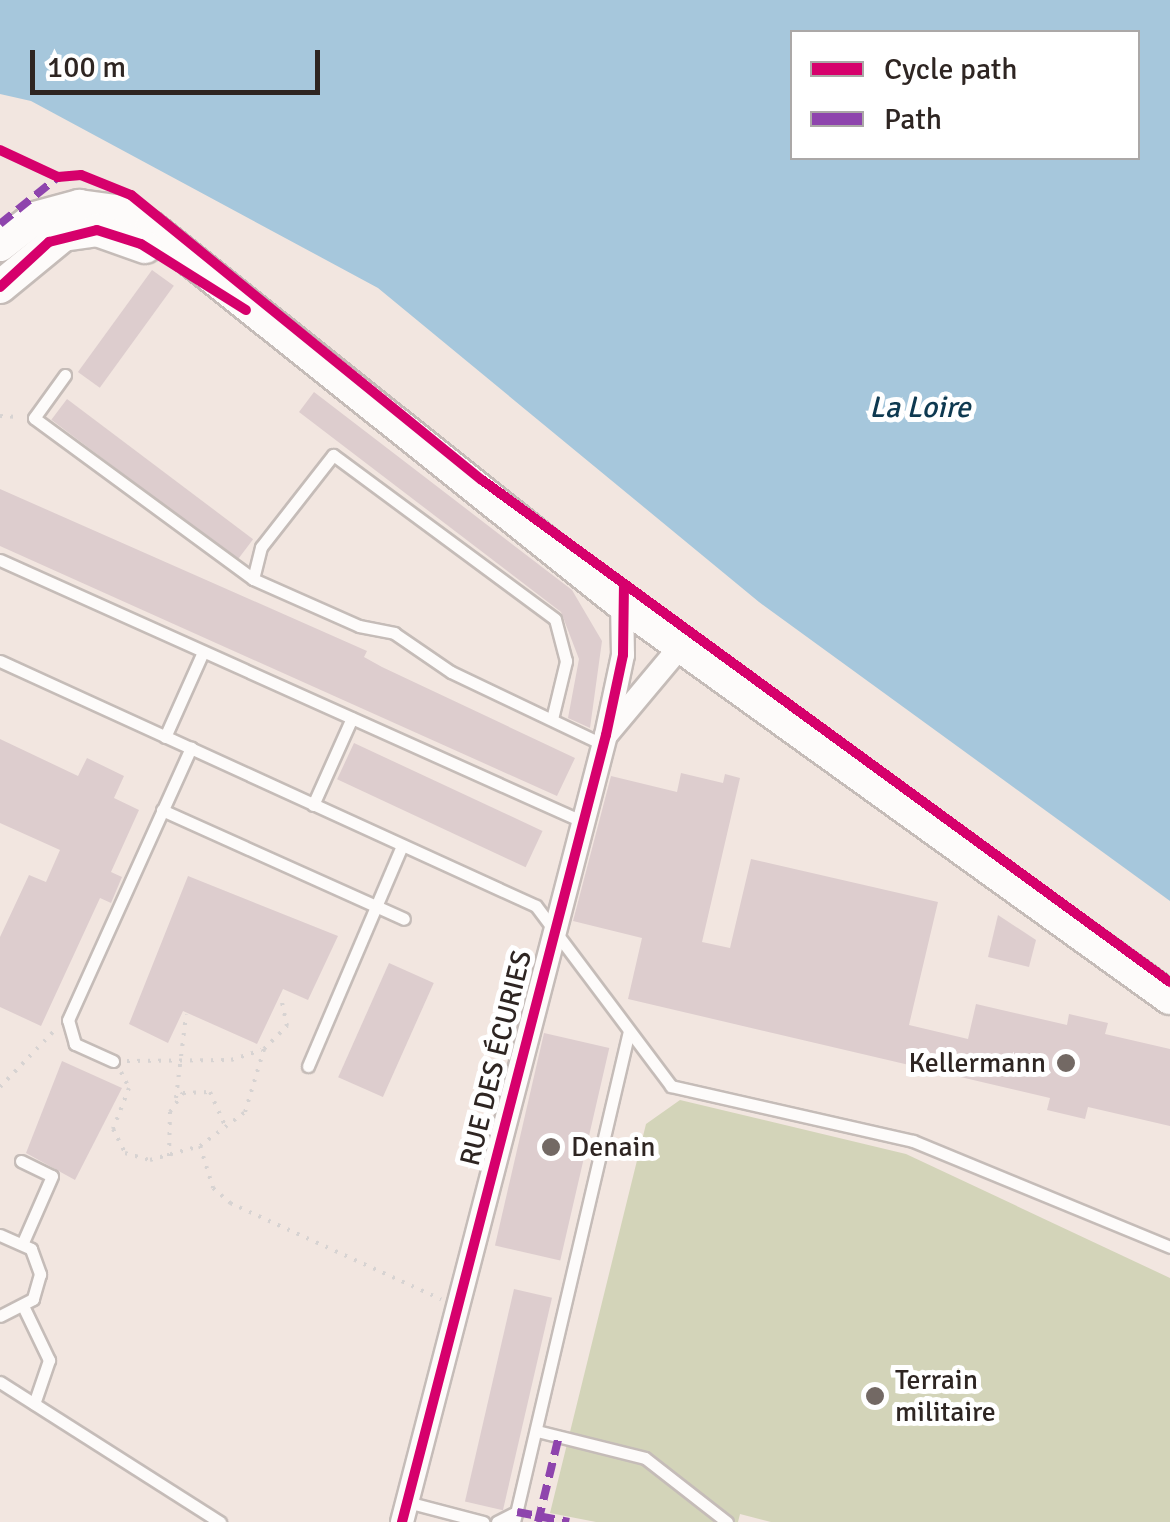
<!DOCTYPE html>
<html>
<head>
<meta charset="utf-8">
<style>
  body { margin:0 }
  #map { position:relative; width:1170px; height:1522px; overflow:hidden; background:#f2e6e0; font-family:Signika,sans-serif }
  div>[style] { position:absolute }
  .green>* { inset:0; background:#d3d4b9 }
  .water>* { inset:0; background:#a6c7dc }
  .building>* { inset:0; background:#ddcdce; transform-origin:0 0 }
  .path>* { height:4px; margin-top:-2px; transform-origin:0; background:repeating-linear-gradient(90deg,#d7d3d2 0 2.5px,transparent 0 10.5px) }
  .roads { filter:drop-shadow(2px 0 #c5bcb8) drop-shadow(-2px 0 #c5bcb8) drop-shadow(0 2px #c5bcb8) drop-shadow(0 -2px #c5bcb8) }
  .service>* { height:11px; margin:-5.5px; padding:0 5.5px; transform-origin:5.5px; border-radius:5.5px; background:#fdfbfa }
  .minor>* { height:22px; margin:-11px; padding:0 11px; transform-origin:11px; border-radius:11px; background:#fdfbfa }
  .secondary>* { height:32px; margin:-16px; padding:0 16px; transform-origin:16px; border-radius:16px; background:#fdfbfa }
  .quiet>* { height:8px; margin-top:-4px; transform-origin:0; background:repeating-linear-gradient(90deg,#8e44ad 0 15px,transparent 0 23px) }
  .cycleway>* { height:10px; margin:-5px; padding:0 5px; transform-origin:5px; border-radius:5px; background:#d6006c }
  .dots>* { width:28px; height:28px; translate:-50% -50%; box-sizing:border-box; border:5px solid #fff; border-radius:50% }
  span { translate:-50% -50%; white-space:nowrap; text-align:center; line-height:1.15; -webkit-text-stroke:10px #fff; paint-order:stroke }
  .street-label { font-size:28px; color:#2e2522 }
  .poi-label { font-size:28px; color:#2e2522 }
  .right { translate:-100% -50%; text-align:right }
  .left { translate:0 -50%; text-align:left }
  .water-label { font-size:30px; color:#0e3950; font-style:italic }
  .legend { position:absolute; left:790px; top:30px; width:350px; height:130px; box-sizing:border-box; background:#fff; border:2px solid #aba8a7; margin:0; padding:12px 18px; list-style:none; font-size:30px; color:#2e2522 }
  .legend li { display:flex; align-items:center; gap:20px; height:50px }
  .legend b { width:50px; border:2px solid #aba8a7 }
  .scale { position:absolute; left:30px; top:50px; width:290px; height:45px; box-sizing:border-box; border:5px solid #2e2522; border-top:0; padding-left:12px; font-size:30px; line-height:35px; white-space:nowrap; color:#2e2522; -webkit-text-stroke:8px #fff; paint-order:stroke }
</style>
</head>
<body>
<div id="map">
  <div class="green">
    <div style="clip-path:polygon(680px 1100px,906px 1154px,1170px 1278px,1170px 1522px,771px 1522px,740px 1514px,738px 1522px,596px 1522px,550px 1513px,646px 1124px)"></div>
  </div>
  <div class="water">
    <div style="clip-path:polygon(evenodd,0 0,1170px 0,1170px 901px,759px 602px,378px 288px,31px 101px,0 94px,0 0,792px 32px,1138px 32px,1138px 158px,792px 158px,792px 32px)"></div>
  </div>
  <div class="building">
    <div style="left:152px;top:270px;width:27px;height:126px;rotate:36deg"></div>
    <div style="clip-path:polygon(314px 392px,572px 590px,602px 641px,590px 728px,568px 718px,579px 659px,561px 612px,299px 412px)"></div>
    <div style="left:67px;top:399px;width:233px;height:26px;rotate:37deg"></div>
    <div style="clip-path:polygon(0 489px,367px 651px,364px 657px,382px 667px,575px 758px,557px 796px,0 546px)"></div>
    <div style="clip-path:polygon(0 739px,78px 776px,87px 758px,124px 776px,114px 798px,139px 810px,111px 872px,122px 877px,111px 903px,100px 898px,41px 1026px,0 1007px,0 937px,29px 875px,46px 882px,60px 850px,0 823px)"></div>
    <div style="left:354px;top:743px;width:208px;height:40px;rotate:25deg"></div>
    <div style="clip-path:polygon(681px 773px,723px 783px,725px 774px,740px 778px,702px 942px,730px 948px,751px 859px,938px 902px,909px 1025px,968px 1039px,976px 1004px,1067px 1025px,1069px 1014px,1108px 1023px,1105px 1034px,1170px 1049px,1170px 1126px,1088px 1107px,1085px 1119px,1047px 1110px,1050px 1098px,628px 999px,642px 938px,573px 921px,611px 776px,677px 792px)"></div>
    <div style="clip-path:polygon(188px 876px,338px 936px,308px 1000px,283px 989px,257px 1044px,183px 1011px,168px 1043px,129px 1024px)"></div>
    <div style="clip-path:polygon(998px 915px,1036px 940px,1029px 967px,988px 957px)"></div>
    <div style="left:389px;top:963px;width:49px;height:125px;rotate:24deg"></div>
    <div style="left:544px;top:1033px;width:67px;height:218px;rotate:13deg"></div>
    <div style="clip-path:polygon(62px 1061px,122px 1088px,75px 1180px,26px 1153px)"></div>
    <div style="left:514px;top:1289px;width:39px;height:218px;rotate:13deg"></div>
  </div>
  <div class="path">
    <div style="left:0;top:416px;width:19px;rotate:3deg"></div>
    <div style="left:127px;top:1061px;width:104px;rotate:-0.6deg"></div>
    <div style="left:231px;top:1060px;width:32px;rotate:-18deg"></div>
    <div style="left:121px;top:1072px;width:18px;rotate:63deg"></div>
    <div style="left:129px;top:1088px;width:44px;rotate:111.3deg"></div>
    <div style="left:113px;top:1129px;width:27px;rotate:63deg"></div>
    <div style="left:125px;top:1153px;width:26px;rotate:16deg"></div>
    <div style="left:150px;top:1160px;width:52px;rotate:-15.6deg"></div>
    <div style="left:200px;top:1146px;width:56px;rotate:-37.1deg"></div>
    <div style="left:245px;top:1112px;width:66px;rotate:-73.2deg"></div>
    <div style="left:264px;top:1049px;width:33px;rotate:-45deg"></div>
    <div style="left:287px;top:1026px;width:29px;rotate:-102deg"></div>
    <div style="left:0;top:1087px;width:81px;rotate:-46deg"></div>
    <div style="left:176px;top:1098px;width:84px;rotate:-83.1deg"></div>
    <div style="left:200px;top:1146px;width:44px;rotate:72.8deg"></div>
    <div style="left:213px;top:1188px;width:23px;rotate:41deg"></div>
    <div style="left:230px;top:1203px;width:232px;rotate:24.5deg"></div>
    <div style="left:169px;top:1156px;width:44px;rotate:-88.7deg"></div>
    <div style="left:170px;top:1112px;width:23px;rotate:-56deg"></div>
    <div style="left:183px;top:1093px;width:27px;rotate:-2deg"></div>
    <div style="left:210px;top:1092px;width:39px;rotate:66deg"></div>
  </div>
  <div class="roads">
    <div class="service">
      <div style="left:65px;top:375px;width:53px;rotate:125.8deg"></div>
      <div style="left:34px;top:418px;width:272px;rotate:36.3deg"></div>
      <div style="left:0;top:560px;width:635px;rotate:24.18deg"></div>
      <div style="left:0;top:661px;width:589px;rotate:24.56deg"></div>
      <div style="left:536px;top:906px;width:225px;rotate:53.1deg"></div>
      <div style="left:671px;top:1086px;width:248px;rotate:12.8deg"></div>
      <div style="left:913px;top:1141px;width:278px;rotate:22.4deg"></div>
      <div style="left:552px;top:719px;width:60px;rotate:-76.4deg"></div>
      <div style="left:566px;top:661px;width:43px;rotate:-104.7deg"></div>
      <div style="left:555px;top:619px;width:276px;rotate:-143.5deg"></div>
      <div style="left:333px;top:455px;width:117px;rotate:128deg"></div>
      <div style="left:261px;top:547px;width:33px;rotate:104deg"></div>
      <div style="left:253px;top:579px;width:116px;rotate:23.9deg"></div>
      <div style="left:359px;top:626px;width:36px;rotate:11deg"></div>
      <div style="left:394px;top:633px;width:69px;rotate:34.4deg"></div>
      <div style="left:451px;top:672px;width:167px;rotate:25.5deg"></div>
      <div style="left:165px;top:737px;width:93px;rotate:-65.9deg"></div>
      <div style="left:313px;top:805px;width:95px;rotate:-65.9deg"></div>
      <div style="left:162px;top:810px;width:265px;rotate:24.2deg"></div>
      <div style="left:113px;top:1061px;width:42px;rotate:-155.9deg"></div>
      <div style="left:75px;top:1044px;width:25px;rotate:-106deg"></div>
      <div style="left:68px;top:1020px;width:299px;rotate:-65.7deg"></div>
      <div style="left:308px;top:1066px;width:239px;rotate:-66.9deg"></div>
      <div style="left:21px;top:1161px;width:34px;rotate:26deg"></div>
      <div style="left:52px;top:1176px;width:72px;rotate:113.7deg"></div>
      <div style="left:0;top:1235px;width:34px;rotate:24deg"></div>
      <div style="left:31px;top:1249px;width:27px;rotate:70deg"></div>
      <div style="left:40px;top:1274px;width:26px;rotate:106deg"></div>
      <div style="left:33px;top:1299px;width:37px;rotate:153deg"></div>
      <div style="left:24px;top:1308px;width:58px;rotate:64.3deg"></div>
      <div style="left:49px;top:1360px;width:46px;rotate:108.8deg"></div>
      <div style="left:0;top:1382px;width:261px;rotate:32.5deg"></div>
      <div style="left:537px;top:1431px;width:111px;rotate:14deg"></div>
      <div style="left:645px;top:1458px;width:104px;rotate:38deg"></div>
      <div style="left:407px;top:1502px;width:79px;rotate:14.7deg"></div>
      <div style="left:497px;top:1522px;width:22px;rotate:-27deg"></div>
      <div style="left:514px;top:1522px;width:504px;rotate:-76.82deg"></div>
    </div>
    <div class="minor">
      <div style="left:608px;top:733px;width:112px;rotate:-50.1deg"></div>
      <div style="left:402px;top:1522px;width:813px;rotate:-75.47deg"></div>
      <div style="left:606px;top:735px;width:82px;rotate:-78deg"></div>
      <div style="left:623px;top:655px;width:51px;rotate:-91.1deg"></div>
    </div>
    <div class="secondary">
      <div style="left:0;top:245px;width:44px;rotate:-37.6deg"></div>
      <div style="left:35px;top:218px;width:46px;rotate:-15.3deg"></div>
      <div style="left:79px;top:206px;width:43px;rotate:7.9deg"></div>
      <div style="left:122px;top:212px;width:33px;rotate:29deg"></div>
      <div style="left:151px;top:228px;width:603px;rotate:38.6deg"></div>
      <div style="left:622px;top:604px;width:675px;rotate:35.72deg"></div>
      <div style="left:0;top:287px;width:82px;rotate:-39.5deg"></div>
      <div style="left:63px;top:235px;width:34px;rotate:-8deg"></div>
      <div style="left:97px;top:230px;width:51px;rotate:19.5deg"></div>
    </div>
  </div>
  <div class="quiet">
    <div style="left:0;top:224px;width:75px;rotate:-39deg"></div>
    <div style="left:517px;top:1512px;width:53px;rotate:10.9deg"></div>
    <div style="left:538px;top:1522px;width:89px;rotate:-76.3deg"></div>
  </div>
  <div class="cycleway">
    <div style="left:0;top:150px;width:64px;rotate:25deg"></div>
    <div style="left:58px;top:177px;width:23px;rotate:-5deg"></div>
    <div style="left:81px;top:175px;width:54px;rotate:21.8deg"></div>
    <div style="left:131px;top:195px;width:452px;rotate:39.1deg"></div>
    <div style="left:482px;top:480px;width:852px;rotate:36.12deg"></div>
    <div style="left:0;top:287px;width:67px;rotate:-42.6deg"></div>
    <div style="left:49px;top:242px;width:49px;rotate:-14deg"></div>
    <div style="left:97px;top:230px;width:46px;rotate:17.7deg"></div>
    <div style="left:141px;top:244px;width:124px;rotate:32.2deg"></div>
    <div style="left:402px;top:1522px;width:813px;rotate:-75.47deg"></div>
    <div style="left:606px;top:735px;width:82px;rotate:-78deg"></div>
    <div style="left:623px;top:655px;width:69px;rotate:-89.2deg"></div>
  </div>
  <div class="dots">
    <div style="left:1066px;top:1063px;background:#736964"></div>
    <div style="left:551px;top:1147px;background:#736964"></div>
    <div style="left:875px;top:1396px;background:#736964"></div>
  </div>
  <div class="street-label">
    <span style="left:496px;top:1058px;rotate:-76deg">RUE DES ÉCURIES</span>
  </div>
  <div class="poi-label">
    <span class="right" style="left:1046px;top:1063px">Kellermann</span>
    <span class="left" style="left:571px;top:1147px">Denain</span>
    <span class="left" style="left:895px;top:1396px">Terrain<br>militaire</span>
  </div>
  <div class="water-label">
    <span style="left:920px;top:408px">La Loire</span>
  </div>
  <ul class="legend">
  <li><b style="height:12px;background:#d6006c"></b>Cycle path</li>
  <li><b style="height:12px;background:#8e44ad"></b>Path</li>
  </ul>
  <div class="scale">100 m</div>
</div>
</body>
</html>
